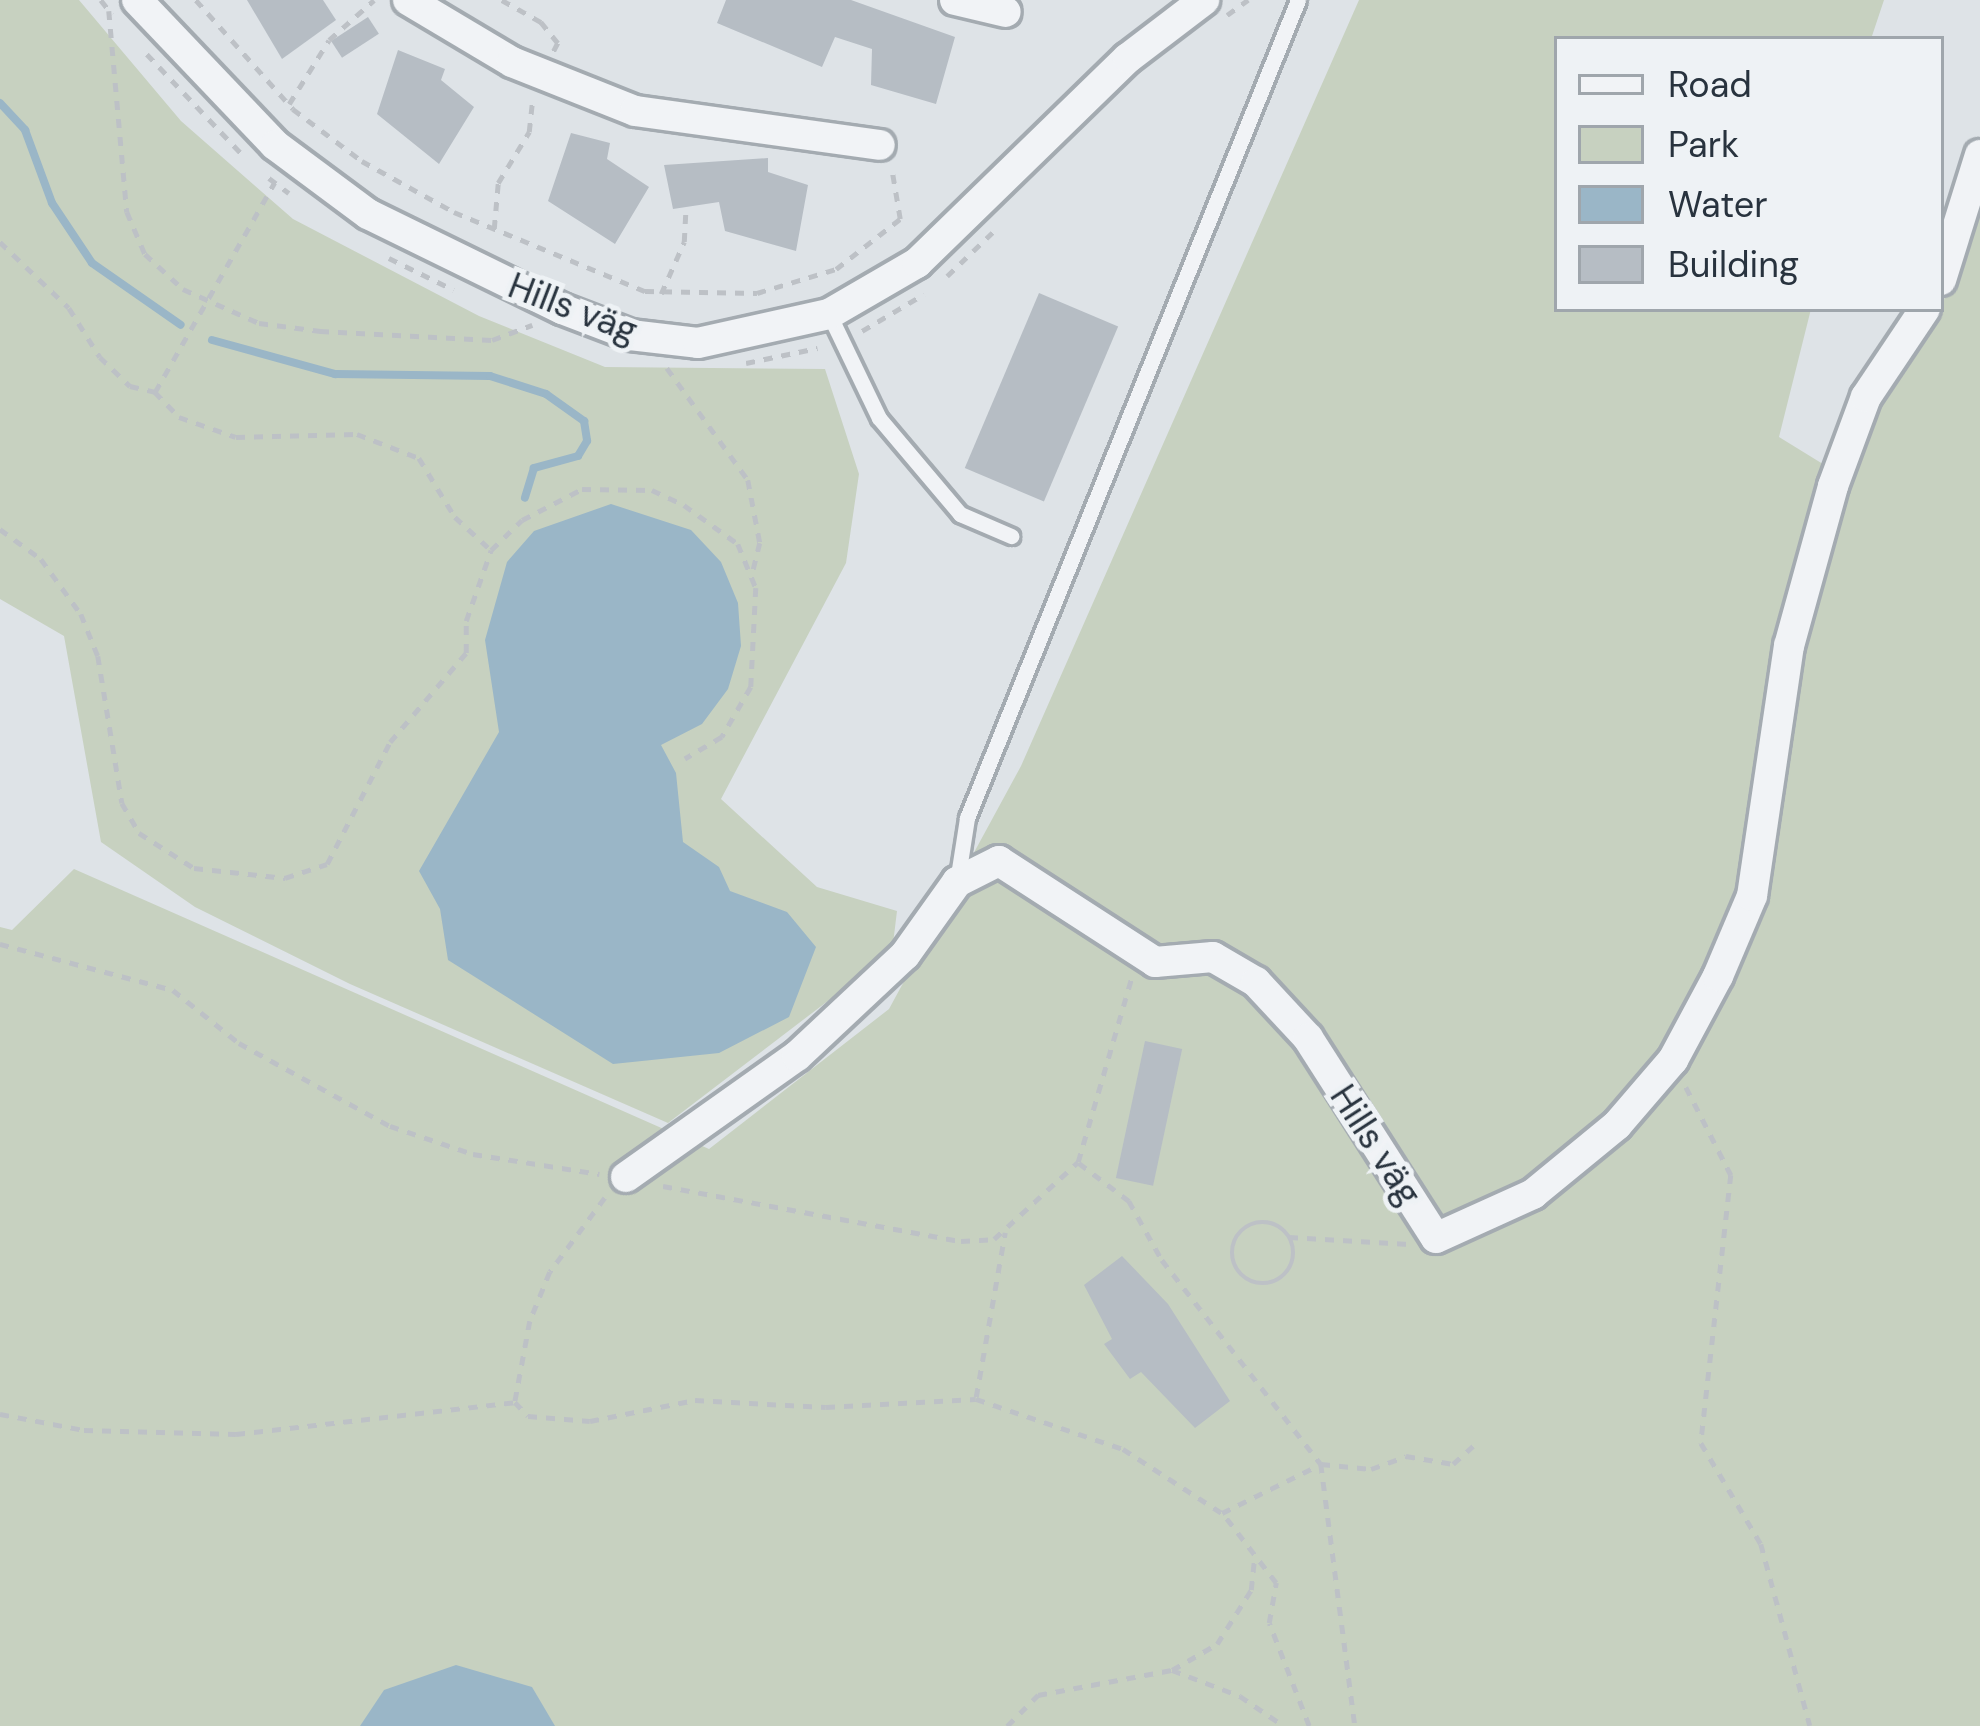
<!DOCTYPE html>
<html>
<head>
<meta charset="utf-8">
<style>
  body { margin:0 }
  #map { position:relative; width:1980px; height:1726px; overflow:hidden; background:#dee3e7; font-family:"DM Sans",sans-serif }
  div>[style] { position:absolute }
  .green>* { inset:0; background:#c7d1c0 }
  .water>* { inset:0; background:#9ab6c7 }
  .stream>* { height:8px; margin:-4px; padding:0 4px; transform-origin:4px; border-radius:4px; background:#9ab6c7 }
  .building>* { inset:0; background:#b6bdc4; transform-origin:0 0 }
  .path>* { height:4.5px; margin-top:-2.25px; transform-origin:0; background:repeating-linear-gradient(90deg,#bdc1c6 0 9px,transparent 0 18px) }
  .path>.ring { margin:-2.25px; padding:0; box-sizing:content-box; background:none; border:4.5px solid #bdc1c6; border-radius:50% }
  .roads { filter:drop-shadow(3px 0 #a4abb1) drop-shadow(-3px 0 #a4abb1) drop-shadow(0 3px #a4abb1) drop-shadow(0 -3px #a4abb1) }
  .lane>* { height:15px; margin:-7.5px; padding:0 7.5px; transform-origin:7.5px; border-radius:7.5px; background:#f1f3f6 }
  .street>* { height:30px; margin:-15px; padding:0 15px; transform-origin:15px; border-radius:15px; background:#f1f3f6 }
  span { translate:-50% -50%; white-space:nowrap; text-align:center; line-height:1.15; -webkit-text-stroke:10px #eef2f5; paint-order:stroke }
  .street-label { font-size:36px; color:#28333e }
  .legend { position:absolute; left:1554px; top:36px; width:390px; height:276px; box-sizing:border-box; background:#eef2f5; border:3px solid #9fa6ac; margin:0; padding:15px 21px; list-style:none; font-size:36px; color:#28333e }
  .legend li { display:flex; align-items:center; gap:24px; height:60px }
  .legend b { width:60px; border:3px solid #9fa6ac }
</style>
</head>
<body>
<div id="map">
  <div class="green">
    <div style="clip-path:polygon(0 0,79px 0,181px 121px,293px 219px,479px 316px,605px 367px,825px 369px,859px 474px,846px 563px,721px 799px,817px 887px,897px 911px,892px 952px,668px 1123px,350px 984px,195px 907px,101px 842px,64px 636px,0 599px)"></div>
    <div style="clip-path:polygon(1359px 0,1884px 0,1871px 39px,1557px 39px,1557px 309px,1811px 309px,1779px 437px,1844px 477px,1878px 395px,1941px 309px,1980px 191px,1980px 1726px,0 1726px,0 927px,12px 930px,74px 869px,709px 1149px,889px 1009px,1021px 766px)"></div>
  </div>
  <div class="water">
    <div style="clip-path:polygon(611px 504px,691px 530px,721px 562px,738px 603px,741px 646px,728px 689px,702px 724px,661px 745px,676px 773px,683px 842px,719px 867px,730px 891px,787px 912px,816px 947px,789px 1017px,719px 1053px,613px 1064px,448px 960px,440px 909px,419px 871px,499px 732px,485px 640px,507px 562px,534px 531px)"></div>
    <div style="clip-path:polygon(456px 1665px,532px 1687px,555px 1726px,360px 1726px,384px 1690px)"></div>
  </div>
  <div class="stream">
    <div style="left:0;top:103px;width:37px;rotate:47deg"></div>
    <div style="left:25px;top:130px;width:78px;rotate:69.7deg"></div>
    <div style="left:52px;top:203px;width:72px;rotate:56.3deg"></div>
    <div style="left:92px;top:263px;width:108px;rotate:34.9deg"></div>
    <div style="left:212px;top:340px;width:128px;rotate:15.5deg"></div>
    <div style="left:335px;top:374px;width:155px;rotate:0.7deg"></div>
    <div style="left:490px;top:376px;width:59px;rotate:17.8deg"></div>
    <div style="left:546px;top:394px;width:47px;rotate:35.4deg"></div>
    <div style="left:584px;top:421px;width:20px;rotate:81deg"></div>
    <div style="left:587px;top:441px;width:17px;rotate:121deg"></div>
    <div style="left:578px;top:456px;width:46px;rotate:164.7deg"></div>
    <div style="left:534px;top:468px;width:31px;rotate:107deg"></div>
  </div>
  <div class="building">
    <div style="clip-path:polygon(247px 0,323px 0,336px 20px,282px 59px)"></div>
    <div style="clip-path:polygon(726px 0,851px 0,955px 37px,936px 104px,871px 85px,872px 49px,835px 37px,822px 67px,717px 23px)"></div>
    <div style="left:368px;top:17px;width:20px;height:44px;rotate:57deg"></div>
    <div style="clip-path:polygon(398px 50px,445px 69px,441px 80px,474px 107px,439px 164px,377px 114px)"></div>
    <div style="clip-path:polygon(571px 133px,610px 143px,607px 159px,649px 187px,615px 244px,548px 201px)"></div>
    <div style="clip-path:polygon(768px 158px,768px 172px,808px 185px,796px 251px,725px 231px,719px 202px,673px 209px,664px 165px)"></div>
    <div style="left:1039px;top:293px;width:86px;height:190px;rotate:23deg"></div>
    <div style="left:1145px;top:1041px;width:38px;height:140px;rotate:12deg"></div>
    <div style="clip-path:polygon(1122px 1256px,1168px 1304px,1230px 1401px,1195px 1428px,1141px 1372px,1130px 1379px,1104px 1344px,1112px 1339px,1084px 1285px)"></div>
  </div>
  <div class="path">
    <div style="left:101px;top:0;width:18px;rotate:52deg"></div>
    <div style="left:196px;top:0;width:146px;rotate:48.3deg"></div>
    <div style="left:293px;top:109px;width:86px;rotate:37deg"></div>
    <div style="left:362px;top:161px;width:105px;rotate:29deg"></div>
    <div style="left:454px;top:212px;width:207px;rotate:22.5deg"></div>
    <div style="left:645px;top:291px;width:112px;rotate:1deg"></div>
    <div style="left:757px;top:293px;width:83px;rotate:-16.9deg"></div>
    <div style="left:836px;top:269px;width:81px;rotate:-38deg"></div>
    <div style="left:900px;top:219px;width:49px;rotate:-99.5deg"></div>
    <div style="left:502px;top:0;width:45px;rotate:29.4deg"></div>
    <div style="left:541px;top:22px;width:27px;rotate:51deg"></div>
    <div style="left:558px;top:43px;width:11px;rotate:117deg"></div>
    <div style="left:109px;top:11px;width:202px;rotate:84.9deg"></div>
    <div style="left:127px;top:212px;width:46px;rotate:66.8deg"></div>
    <div style="left:145px;top:254px;width:52px;rotate:42.6deg"></div>
    <div style="left:183px;top:289px;width:83px;rotate:24.1deg"></div>
    <div style="left:259px;top:323px;width:62px;rotate:7.5deg"></div>
    <div style="left:320px;top:331px;width:172px;rotate:3deg"></div>
    <div style="left:492px;top:340px;width:43px;rotate:-20.6deg"></div>
    <div style="left:1227px;top:15px;width:26px;rotate:-36deg"></div>
    <div style="left:147px;top:54px;width:139px;rotate:46.5deg"></div>
    <div style="left:289px;top:104px;width:75px;rotate:-58deg"></div>
    <div style="left:329px;top:40px;width:60px;rotate:-41.6deg"></div>
    <div style="left:269px;top:178px;width:25px;rotate:37deg"></div>
    <div style="left:494px;top:229px;width:46px;rotate:-85deg"></div>
    <div style="left:498px;top:183px;width:60px;rotate:-58.7deg"></div>
    <div style="left:529px;top:132px;width:31px;rotate:-84deg"></div>
    <div style="left:0;top:242px;width:95px;rotate:43.7deg"></div>
    <div style="left:69px;top:308px;width:58px;rotate:57.7deg"></div>
    <div style="left:100px;top:357px;width:42px;rotate:44deg"></div>
    <div style="left:130px;top:386px;width:26px;rotate:13deg"></div>
    <div style="left:155px;top:392px;width:241px;rotate:-60.3deg"></div>
    <div style="left:389px;top:258px;width:72px;rotate:26.2deg"></div>
    <div style="left:947px;top:276px;width:66px;rotate:-43.8deg"></div>
    <div style="left:661px;top:294px;width:57px;rotate:-66.1deg"></div>
    <div style="left:684px;top:242px;width:35px;rotate:-87deg"></div>
    <div style="left:862px;top:331px;width:72px;rotate:-30.8deg"></div>
    <div style="left:746px;top:363px;width:73px;rotate:-11.9deg"></div>
    <div style="left:667px;top:368px;width:138px;rotate:54.1deg"></div>
    <div style="left:748px;top:480px;width:64px;rotate:79.2deg"></div>
    <div style="left:760px;top:543px;width:36px;rotate:104deg"></div>
    <div style="left:155px;top:392px;width:35px;rotate:46deg"></div>
    <div style="left:179px;top:417px;width:60px;rotate:19.3deg"></div>
    <div style="left:236px;top:437px;width:121px;rotate:-1.4deg"></div>
    <div style="left:357px;top:434px;width:66px;rotate:21.2deg"></div>
    <div style="left:419px;top:458px;width:69px;rotate:58.6deg"></div>
    <div style="left:455px;top:517px;width:49px;rotate:42.5deg"></div>
    <div style="left:0;top:529px;width:51px;rotate:36.2deg"></div>
    <div style="left:41px;top:559px;width:68px;rotate:54deg"></div>
    <div style="left:81px;top:614px;width:45px;rotate:68deg"></div>
    <div style="left:98px;top:656px;width:149px;rotate:80.7deg"></div>
    <div style="left:122px;top:803px;width:34px;rotate:60deg"></div>
    <div style="left:139px;top:833px;width:65px;rotate:32.5deg"></div>
    <div style="left:194px;top:868px;width:92px;rotate:6.3deg"></div>
    <div style="left:285px;top:878px;width:44px;rotate:-18.4deg"></div>
    <div style="left:327px;top:864px;width:137px;rotate:-62.7deg"></div>
    <div style="left:390px;top:742px;width:117px;rotate:-49.5deg"></div>
    <div style="left:466px;top:653px;width:32px;rotate:-90deg"></div>
    <div style="left:466px;top:621px;width:75px;rotate:-70.6deg"></div>
    <div style="left:491px;top:550px;width:43px;rotate:-44.1deg"></div>
    <div style="left:522px;top:520px;width:68px;rotate:-27.3deg"></div>
    <div style="left:582px;top:489px;width:70px;rotate:0.8deg"></div>
    <div style="left:652px;top:490px;width:35px;rotate:25deg"></div>
    <div style="left:684px;top:505px;width:67px;rotate:35.8deg"></div>
    <div style="left:738px;top:544px;width:48px;rotate:67.8deg"></div>
    <div style="left:756px;top:588px;width:99px;rotate:92.9deg"></div>
    <div style="left:751px;top:687px;width:58px;rotate:120.1deg"></div>
    <div style="left:722px;top:737px;width:43px;rotate:149.3deg"></div>
    <div style="left:0;top:944px;width:179px;rotate:14.9deg"></div>
    <div style="left:173px;top:990px;width:85px;rotate:38.8deg"></div>
    <div style="left:239px;top:1043px;width:172px;rotate:28.8deg"></div>
    <div style="left:390px;top:1126px;width:88px;rotate:18.6deg"></div>
    <div style="left:473px;top:1154px;width:128px;rotate:9deg"></div>
    <div style="left:1686px;top:1087px;width:99px;rotate:62.9deg"></div>
    <div style="left:1731px;top:1175px;width:270px;rotate:96.4deg"></div>
    <div style="left:1701px;top:1443px;width:117px;rotate:59.3deg"></div>
    <div style="left:1761px;top:1544px;width:188px;rotate:74.9deg"></div>
    <div style="left:1079px;top:1163px;width:63px;rotate:37.2deg"></div>
    <div style="left:1129px;top:1201px;width:68px;rotate:60.8deg"></div>
    <div style="left:1162px;top:1260px;width:259px;rotate:52.1deg"></div>
    <div style="left:1321px;top:1464px;width:264px;rotate:82.6deg"></div>
    <div style="left:663px;top:1186px;width:303px;rotate:10.5deg"></div>
    <div style="left:961px;top:1241px;width:33px;rotate:-3deg"></div>
    <div style="left:994px;top:1239px;width:114px;rotate:-42.5deg"></div>
    <div style="left:1078px;top:1162px;width:191px;rotate:-73.8deg"></div>
    <div style="left:605px;top:1198px;width:92px;rotate:126.6deg"></div>
    <div style="left:550px;top:1272px;width:53px;rotate:112.2deg"></div>
    <div style="left:530px;top:1321px;width:82px;rotate:100.5deg"></div>
    <div style="left:515px;top:1402px;width:19px;rotate:47deg"></div>
    <div style="left:528px;top:1416px;width:62px;rotate:4.6deg"></div>
    <div style="left:590px;top:1421px;width:107px;rotate:-11.3deg"></div>
    <div style="left:695px;top:1400px;width:131px;rotate:3.1deg"></div>
    <div style="left:826px;top:1407px;width:150px;rotate:-3.1deg"></div>
    <div style="left:976px;top:1399px;width:155px;rotate:18.8deg"></div>
    <div style="left:1123px;top:1449px;width:118px;rotate:32.9deg"></div>
    <div class="ring" style="left:1232px;top:1222px;width:57.5px;height:57.5px"></div>
    <div style="left:1289px;top:1237px;width:120px;rotate:3.3deg"></div>
    <div style="left:976px;top:1397px;width:167px;rotate:-80deg"></div>
    <div style="left:0;top:1414px;width:86px;rotate:10.8deg"></div>
    <div style="left:84px;top:1430px;width:152px;rotate:1.5deg"></div>
    <div style="left:236px;top:1434px;width:281px;rotate:-6.5deg"></div>
    <div style="left:1172px;top:1670px;width:52px;rotate:-30deg"></div>
    <div style="left:1217px;top:1644px;width:64px;rotate:-57.8deg"></div>
    <div style="left:1251px;top:1590px;width:29px;rotate:-84deg"></div>
    <div style="left:1007px;top:1726px;width:44px;rotate:-45deg"></div>
    <div style="left:1038px;top:1695px;width:136px;rotate:-10.6deg"></div>
    <div style="left:1172px;top:1670px;width:73px;rotate:20.9deg"></div>
    <div style="left:1240px;top:1696px;width:53px;rotate:34.3deg"></div>
    <div style="left:1309px;top:1726px;width:110px;rotate:-111.2deg"></div>
    <div style="left:1269px;top:1623px;width:41px;rotate:-80.1deg"></div>
    <div style="left:1276px;top:1583px;width:88px;rotate:-127.6deg"></div>
    <div style="left:1222px;top:1513px;width:110px;rotate:-26.3deg"></div>
    <div style="left:1321px;top:1464px;width:50px;rotate:5.7deg"></div>
    <div style="left:1371px;top:1469px;width:37px;rotate:-20deg"></div>
    <div style="left:1406px;top:1456px;width:48px;rotate:9.7deg"></div>
    <div style="left:1453px;top:1464px;width:27px;rotate:-42deg"></div>
  </div>
  <div class="roads">
    <div class="lane">
      <div style="left:829px;top:314px;width:115px;rotate:64.3deg"></div>
      <div style="left:879px;top:418px;width:126px;rotate:49.8deg"></div>
      <div style="left:960px;top:514px;width:56px;rotate:23.3deg"></div>
      <div style="left:957px;top:882px;width:65px;rotate:-81.1deg"></div>
      <div style="left:967px;top:818px;width:882px;rotate:-67.97deg"></div>
    </div>
    <div class="street">
      <div style="left:137px;top:0;width:200px;rotate:46.4deg"></div>
      <div style="left:275px;top:145px;width:116px;rotate:36.6deg"></div>
      <div style="left:368px;top:214px;width:216px;rotate:26.1deg"></div>
      <div style="left:562px;top:309px;width:73px;rotate:20.9deg"></div>
      <div style="left:630px;top:335px;width:68px;rotate:6.7deg"></div>
      <div style="left:698px;top:343px;width:134px;rotate:-12.5deg"></div>
      <div style="left:829px;top:314px;width:102px;rotate:-30.1deg"></div>
      <div style="left:917px;top:263px;width:294px;rotate:-44.2deg"></div>
      <div style="left:1128px;top:58px;width:96px;rotate:-37.3deg"></div>
      <div style="left:408px;top:0;width:121px;rotate:30.8deg"></div>
      <div style="left:512px;top:62px;width:132px;rotate:21.7deg"></div>
      <div style="left:635px;top:111px;width:247px;rotate:7.9deg"></div>
      <div style="left:955px;top:0;width:52px;rotate:13.2deg"></div>
      <div style="left:1941px;top:280px;width:131px;rotate:-72.7deg"></div>
      <div style="left:626px;top:1177px;width:209px;rotate:-35.3deg"></div>
      <div style="left:797px;top:1056px;width:148px;rotate:-43.1deg"></div>
      <div style="left:905px;top:955px;width:90px;rotate:-54.5deg"></div>
      <div style="left:957px;top:882px;width:47px;rotate:-26.6deg"></div>
      <div style="left:999px;top:861px;width:186px;rotate:32.9deg"></div>
      <div style="left:1155px;top:962px;width:58px;rotate:-4.9deg"></div>
      <div style="left:1213px;top:957px;width:50px;rotate:30.2deg"></div>
      <div style="left:1256px;top:982px;width:76px;rotate:47.1deg"></div>
      <div style="left:1308px;top:1038px;width:237px;rotate:57.4deg"></div>
      <div style="left:1436px;top:1238px;width:107px;rotate:-24.4deg"></div>
      <div style="left:1533px;top:1194px;width:109px;rotate:-39.4deg"></div>
      <div style="left:1617px;top:1125px;width:86px;rotate:-49.3deg"></div>
      <div style="left:1673px;top:1060px;width:95px;rotate:-61.8deg"></div>
      <div style="left:1718px;top:976px;width:87px;rotate:-67deg"></div>
      <div style="left:1752px;top:896px;width:253px;rotate:-81.6deg"></div>
      <div style="left:1789px;top:646px;width:166px;rotate:-74.6deg"></div>
      <div style="left:1833px;top:486px;width:95px;rotate:-69.7deg"></div>
      <div style="left:1866px;top:397px;width:106px;rotate:-56.2deg"></div>
    </div>
  </div>
  <div class="street-label">
    <span style="left:573px;top:308px;rotate:21deg">Hills väg</span>
    <span style="left:1376px;top:1145px;rotate:57deg">Hills väg</span>
  </div>
  <ul class="legend">
  <li><b style="height:15px;background:#f1f3f6"></b>Road</li>
  <li><b style="height:33px;background:#c7d1c0"></b>Park</li>
  <li><b style="height:33px;background:#9ab6c7"></b>Water</li>
  <li><b style="height:33px;background:#b6bdc4"></b>Building</li>
  </ul>
</div>
</body>
</html>
